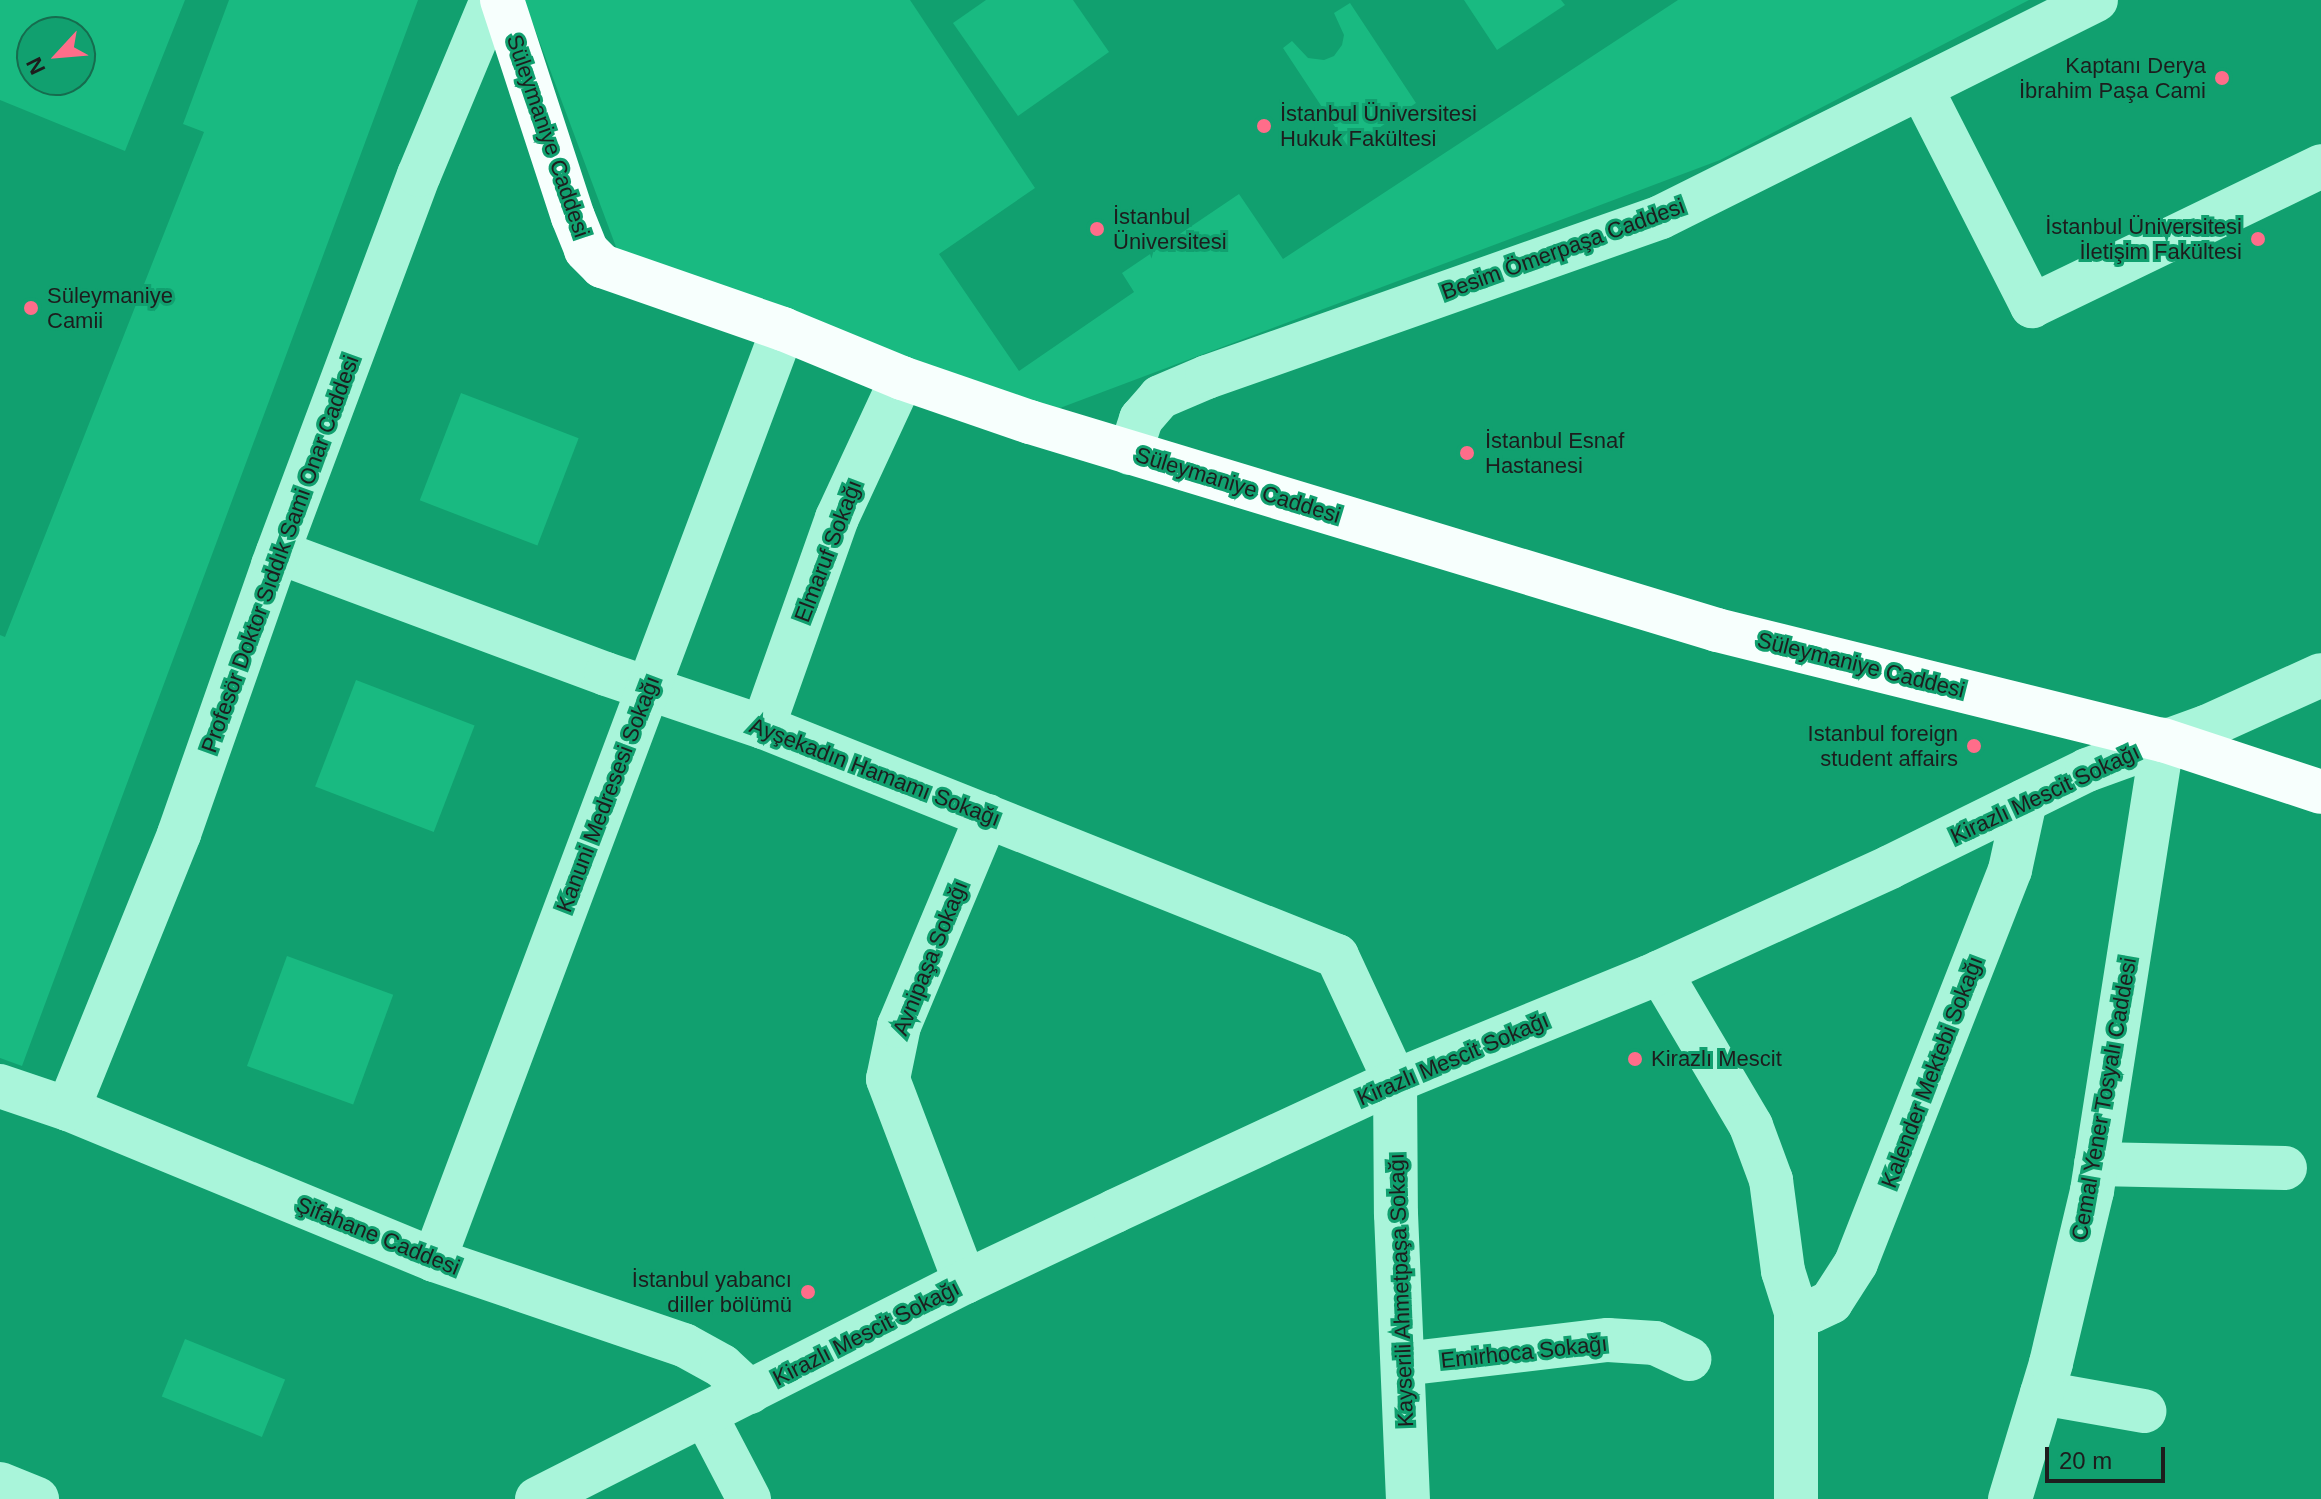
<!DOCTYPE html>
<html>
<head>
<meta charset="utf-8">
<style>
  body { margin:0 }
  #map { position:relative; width:2321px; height:1499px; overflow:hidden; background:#11a06f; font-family:Arial,sans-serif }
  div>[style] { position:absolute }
  .green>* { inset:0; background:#19ba81; transform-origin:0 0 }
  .minor>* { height:44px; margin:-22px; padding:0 22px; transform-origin:22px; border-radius:22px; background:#a9f5da }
  .major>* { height:44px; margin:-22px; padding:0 22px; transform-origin:22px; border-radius:22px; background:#f7fffd }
  .dots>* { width:22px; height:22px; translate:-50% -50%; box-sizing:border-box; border:4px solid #11a06f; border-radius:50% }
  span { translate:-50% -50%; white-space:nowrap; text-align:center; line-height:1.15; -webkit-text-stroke:6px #11a06f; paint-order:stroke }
  .poi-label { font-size:22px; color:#1d1d1d }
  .right { translate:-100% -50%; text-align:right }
  .left { translate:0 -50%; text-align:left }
  .street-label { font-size:22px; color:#1d1d1d }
  .north { position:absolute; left:16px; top:16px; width:80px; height:80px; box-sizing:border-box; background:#11a06f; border:2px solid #166c4e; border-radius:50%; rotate:244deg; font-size:22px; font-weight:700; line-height:32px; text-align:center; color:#1d1d1d }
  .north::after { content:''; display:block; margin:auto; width:28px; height:36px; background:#ff6d8a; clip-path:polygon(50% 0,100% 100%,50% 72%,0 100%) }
  .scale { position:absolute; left:2045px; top:1447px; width:120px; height:36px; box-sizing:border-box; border:4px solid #1d1d1d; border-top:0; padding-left:10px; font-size:24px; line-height:28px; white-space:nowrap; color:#1d1d1d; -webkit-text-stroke:6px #11a06f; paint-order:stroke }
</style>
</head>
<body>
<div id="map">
  <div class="green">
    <div style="clip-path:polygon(evenodd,0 0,185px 0,125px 151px,0 100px,0 0,32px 32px,80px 32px,80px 80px,32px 80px,32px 32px)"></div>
    <div style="clip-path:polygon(229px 0,418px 0,22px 1066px,0 1058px,0 635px,5px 637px,204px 132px,183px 124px)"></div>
    <div style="clip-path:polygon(524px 0,910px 0,1035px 188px,939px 254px,1019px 371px,1134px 292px,1122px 273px,1239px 194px,1283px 259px,1678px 0,2029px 0,1720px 160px,1036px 417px,619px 255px)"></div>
    <div style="clip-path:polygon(986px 0,1073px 0,1109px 52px,1018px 116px,953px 23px)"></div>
    <div style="clip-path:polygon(1464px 0,1561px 0,1565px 5px,1497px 50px)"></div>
    <div style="clip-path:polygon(1350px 3px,1416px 103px,1349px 148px,1283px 48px,1292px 41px,1308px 58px,1324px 60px,1334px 56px,1342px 45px,1344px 35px,1334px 13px)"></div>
    <div style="left:461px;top:393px;width:126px;height:115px;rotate:21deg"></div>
    <div style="left:356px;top:680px;width:127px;height:114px;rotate:21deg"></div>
    <div style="left:287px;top:956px;width:113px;height:117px;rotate:20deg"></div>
    <div style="left:185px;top:1339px;width:108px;height:62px;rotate:22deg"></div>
  </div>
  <div class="minor">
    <div style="left:1921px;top:88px;width:245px;rotate:63deg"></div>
    <div style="left:2032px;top:306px;width:321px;rotate:-25.8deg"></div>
    <div style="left:1130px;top:453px;width:36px;rotate:-72deg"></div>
    <div style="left:1141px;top:419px;width:29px;rotate:-49deg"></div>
    <div style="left:1160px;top:397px;width:51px;rotate:-23.1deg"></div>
    <div style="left:1207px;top:377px;width:481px;rotate:-19.4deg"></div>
    <div style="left:1661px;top:217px;width:486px;rotate:-26.5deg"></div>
    <div style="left:278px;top:552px;width:350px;rotate:20.4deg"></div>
    <div style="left:606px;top:674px;width:166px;rotate:18.7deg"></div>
    <div style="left:763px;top:727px;width:618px;rotate:21.75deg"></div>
    <div style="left:1337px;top:956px;width:138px;rotate:65.1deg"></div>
    <div style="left:1395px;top:1081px;width:133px;rotate:89.6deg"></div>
    <div style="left:1396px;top:1214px;width:285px;rotate:87.6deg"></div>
    <div style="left:763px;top:727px;width:222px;rotate:-70.5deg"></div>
    <div style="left:837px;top:518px;width:154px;rotate:-65.1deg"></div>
    <div style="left:1660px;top:972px;width:179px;rotate:59.4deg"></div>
    <div style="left:1751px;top:1126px;width:58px;rotate:69.7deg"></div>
    <div style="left:1771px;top:1180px;width:92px;rotate:82.5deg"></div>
    <div style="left:1783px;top:1271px;width:43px;rotate:72.4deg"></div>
    <div style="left:1796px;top:1312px;width:187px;rotate:90deg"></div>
    <div style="left:0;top:1086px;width:72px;rotate:18.7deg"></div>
    <div style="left:68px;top:1109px;width:396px;rotate:22.4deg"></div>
    <div style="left:434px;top:1260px;width:264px;rotate:18.8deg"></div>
    <div style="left:684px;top:1345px;width:43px;rotate:28.9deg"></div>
    <div style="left:722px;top:1366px;width:38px;rotate:43deg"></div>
    <div style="left:68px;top:1109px;width:297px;rotate:-68deg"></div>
    <div style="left:179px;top:834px;width:285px;rotate:-70.7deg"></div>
    <div style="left:273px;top:565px;width:416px;rotate:-69.5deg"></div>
    <div style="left:419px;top:175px;width:190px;rotate:-67.4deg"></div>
    <div style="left:2096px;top:1164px;width:189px;rotate:1.2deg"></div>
    <div style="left:434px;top:1260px;width:994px;rotate:-69.45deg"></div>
    <div style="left:965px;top:1282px;width:217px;rotate:-110.8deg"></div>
    <div style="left:888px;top:1079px;width:54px;rotate:-78.3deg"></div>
    <div style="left:899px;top:1026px;width:228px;rotate:-67.3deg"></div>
    <div style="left:1796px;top:1312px;width:16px;rotate:-4deg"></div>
    <div style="left:1812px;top:1311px;width:21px;rotate:-25deg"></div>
    <div style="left:1831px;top:1302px;width:46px;rotate:-57.3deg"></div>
    <div style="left:1856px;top:1263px;width:422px;rotate:-68.6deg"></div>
    <div style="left:2010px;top:870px;width:71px;rotate:-77.7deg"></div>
    <div style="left:1403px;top:1364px;width:206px;rotate:-6.7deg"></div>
    <div style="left:1608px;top:1340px;width:47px;rotate:3.7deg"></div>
    <div style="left:1655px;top:1343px;width:38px;rotate:25deg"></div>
    <div style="left:2042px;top:1393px;width:104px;rotate:10deg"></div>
    <div style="left:705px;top:1415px;width:95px;rotate:62.4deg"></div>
    <div style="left:0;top:1484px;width:40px;rotate:22deg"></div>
    <div style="left:537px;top:1499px;width:480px;rotate:-26.9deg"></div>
    <div style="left:965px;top:1282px;width:166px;rotate:-25.3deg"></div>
    <div style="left:1115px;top:1211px;width:309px;rotate:-24.9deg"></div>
    <div style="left:1395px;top:1081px;width:274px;rotate:-22.3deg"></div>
    <div style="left:1649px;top:977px;width:265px;rotate:-24.5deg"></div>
    <div style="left:1890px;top:867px;width:220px;rotate:-26.2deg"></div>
    <div style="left:2087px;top:770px;width:127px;rotate:-19.9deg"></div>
    <div style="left:2206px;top:727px;width:126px;rotate:-24.3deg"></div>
    <div style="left:2010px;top:1499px;width:142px;rotate:-73.2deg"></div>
    <div style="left:2051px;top:1363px;width:177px;rotate:-76.6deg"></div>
    <div style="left:2092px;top:1191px;width:457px;rotate:-81.1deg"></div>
  </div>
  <div class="major">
    <div style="left:502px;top:0;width:228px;rotate:71.9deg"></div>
    <div style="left:573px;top:217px;width:35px;rotate:68deg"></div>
    <div style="left:586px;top:250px;width:23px;rotate:45deg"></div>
    <div style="left:602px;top:266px;width:192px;rotate:19.2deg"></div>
    <div style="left:783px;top:329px;width:129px;rotate:22.4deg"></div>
    <div style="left:902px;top:378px;width:135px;rotate:19deg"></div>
    <div style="left:1030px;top:422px;width:718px;rotate:16.84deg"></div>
    <div style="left:1717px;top:630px;width:459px;rotate:13.9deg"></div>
    <div style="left:2163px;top:740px;width:166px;rotate:18.2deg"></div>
  </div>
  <div class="dots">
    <div style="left:2222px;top:78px;background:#ff6d8a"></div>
    <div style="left:1264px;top:126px;background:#ff6d8a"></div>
    <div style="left:1097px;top:229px;background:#ff6d8a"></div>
    <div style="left:2258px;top:239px;background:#ff6d8a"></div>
    <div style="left:31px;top:308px;background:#ff6d8a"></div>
    <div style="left:1467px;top:453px;background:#ff6d8a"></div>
    <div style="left:1974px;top:746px;background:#ff6d8a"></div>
    <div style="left:1635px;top:1059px;background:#ff6d8a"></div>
    <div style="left:808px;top:1292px;background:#ff6d8a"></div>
  </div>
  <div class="poi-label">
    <span class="right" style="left:2206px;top:78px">Kaptanı Derya<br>İbrahim Paşa Cami</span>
    <span class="left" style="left:1280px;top:126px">İstanbul Üniversitesi<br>Hukuk Fakültesi</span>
    <span class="left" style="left:1113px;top:229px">İstanbul<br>Üniversitesi</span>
    <span class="right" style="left:2242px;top:239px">İstanbul Üniversitesi<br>İletişim Fakültesi</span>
    <span class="left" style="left:47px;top:308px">Süleymaniye<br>Camii</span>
    <span class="left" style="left:1485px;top:453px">İstanbul Esnaf<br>Hastanesi</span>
    <span class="right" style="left:1958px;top:746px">Istanbul foreign<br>student affairs</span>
    <span class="left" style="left:1651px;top:1059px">Kirazlı Mescit</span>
    <span class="right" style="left:792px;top:1292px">İstanbul yabancı<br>diller bölümü</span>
  </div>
  <div class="street-label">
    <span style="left:548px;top:136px;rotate:71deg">Süleymaniye Caddesi</span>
    <span style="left:1563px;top:249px;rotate:-20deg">Besim Ömerpaşa Caddesi</span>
    <span style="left:1238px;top:485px;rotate:17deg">Süleymaniye Caddesi</span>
    <span style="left:828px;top:551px;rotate:-69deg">Elmaruf Sokağı</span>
    <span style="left:280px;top:554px;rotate:-70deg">Profesör Doktor Sıddık Sami Onar Caddesi</span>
    <span style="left:1861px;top:665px;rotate:14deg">Süleymaniye Caddesi</span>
    <span style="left:875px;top:772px;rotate:21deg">Ayşekadın Hamamı Sokağı</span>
    <span style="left:608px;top:794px;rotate:-69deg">Kanuni Medresesi Sokağı</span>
    <span style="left:2045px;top:794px;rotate:-25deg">Kirazlı Mescit Sokağı</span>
    <span style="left:930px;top:958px;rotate:-68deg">Avnipaşa Sokağı</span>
    <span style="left:1453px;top:1059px;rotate:-23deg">Kirazlı Mescit Sokağı</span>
    <span style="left:1932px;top:1072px;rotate:-69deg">Kalender Mektebi Sokağı</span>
    <span style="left:2104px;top:1099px;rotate:-80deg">Cemal Yener Tosyalı Caddesi</span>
    <span style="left:378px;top:1236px;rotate:22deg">Şifahane Caddesi</span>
    <span style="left:1401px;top:1290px;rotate:-92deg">Kayserili Ahmetpaşa Sokağı</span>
    <span style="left:866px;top:1333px;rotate:-27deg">Kirazlı Mescit Sokağı</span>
    <span style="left:1524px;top:1352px;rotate:-6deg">Emirhoca Sokağı</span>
  </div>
  <div class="north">N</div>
  <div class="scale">20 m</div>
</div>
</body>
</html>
